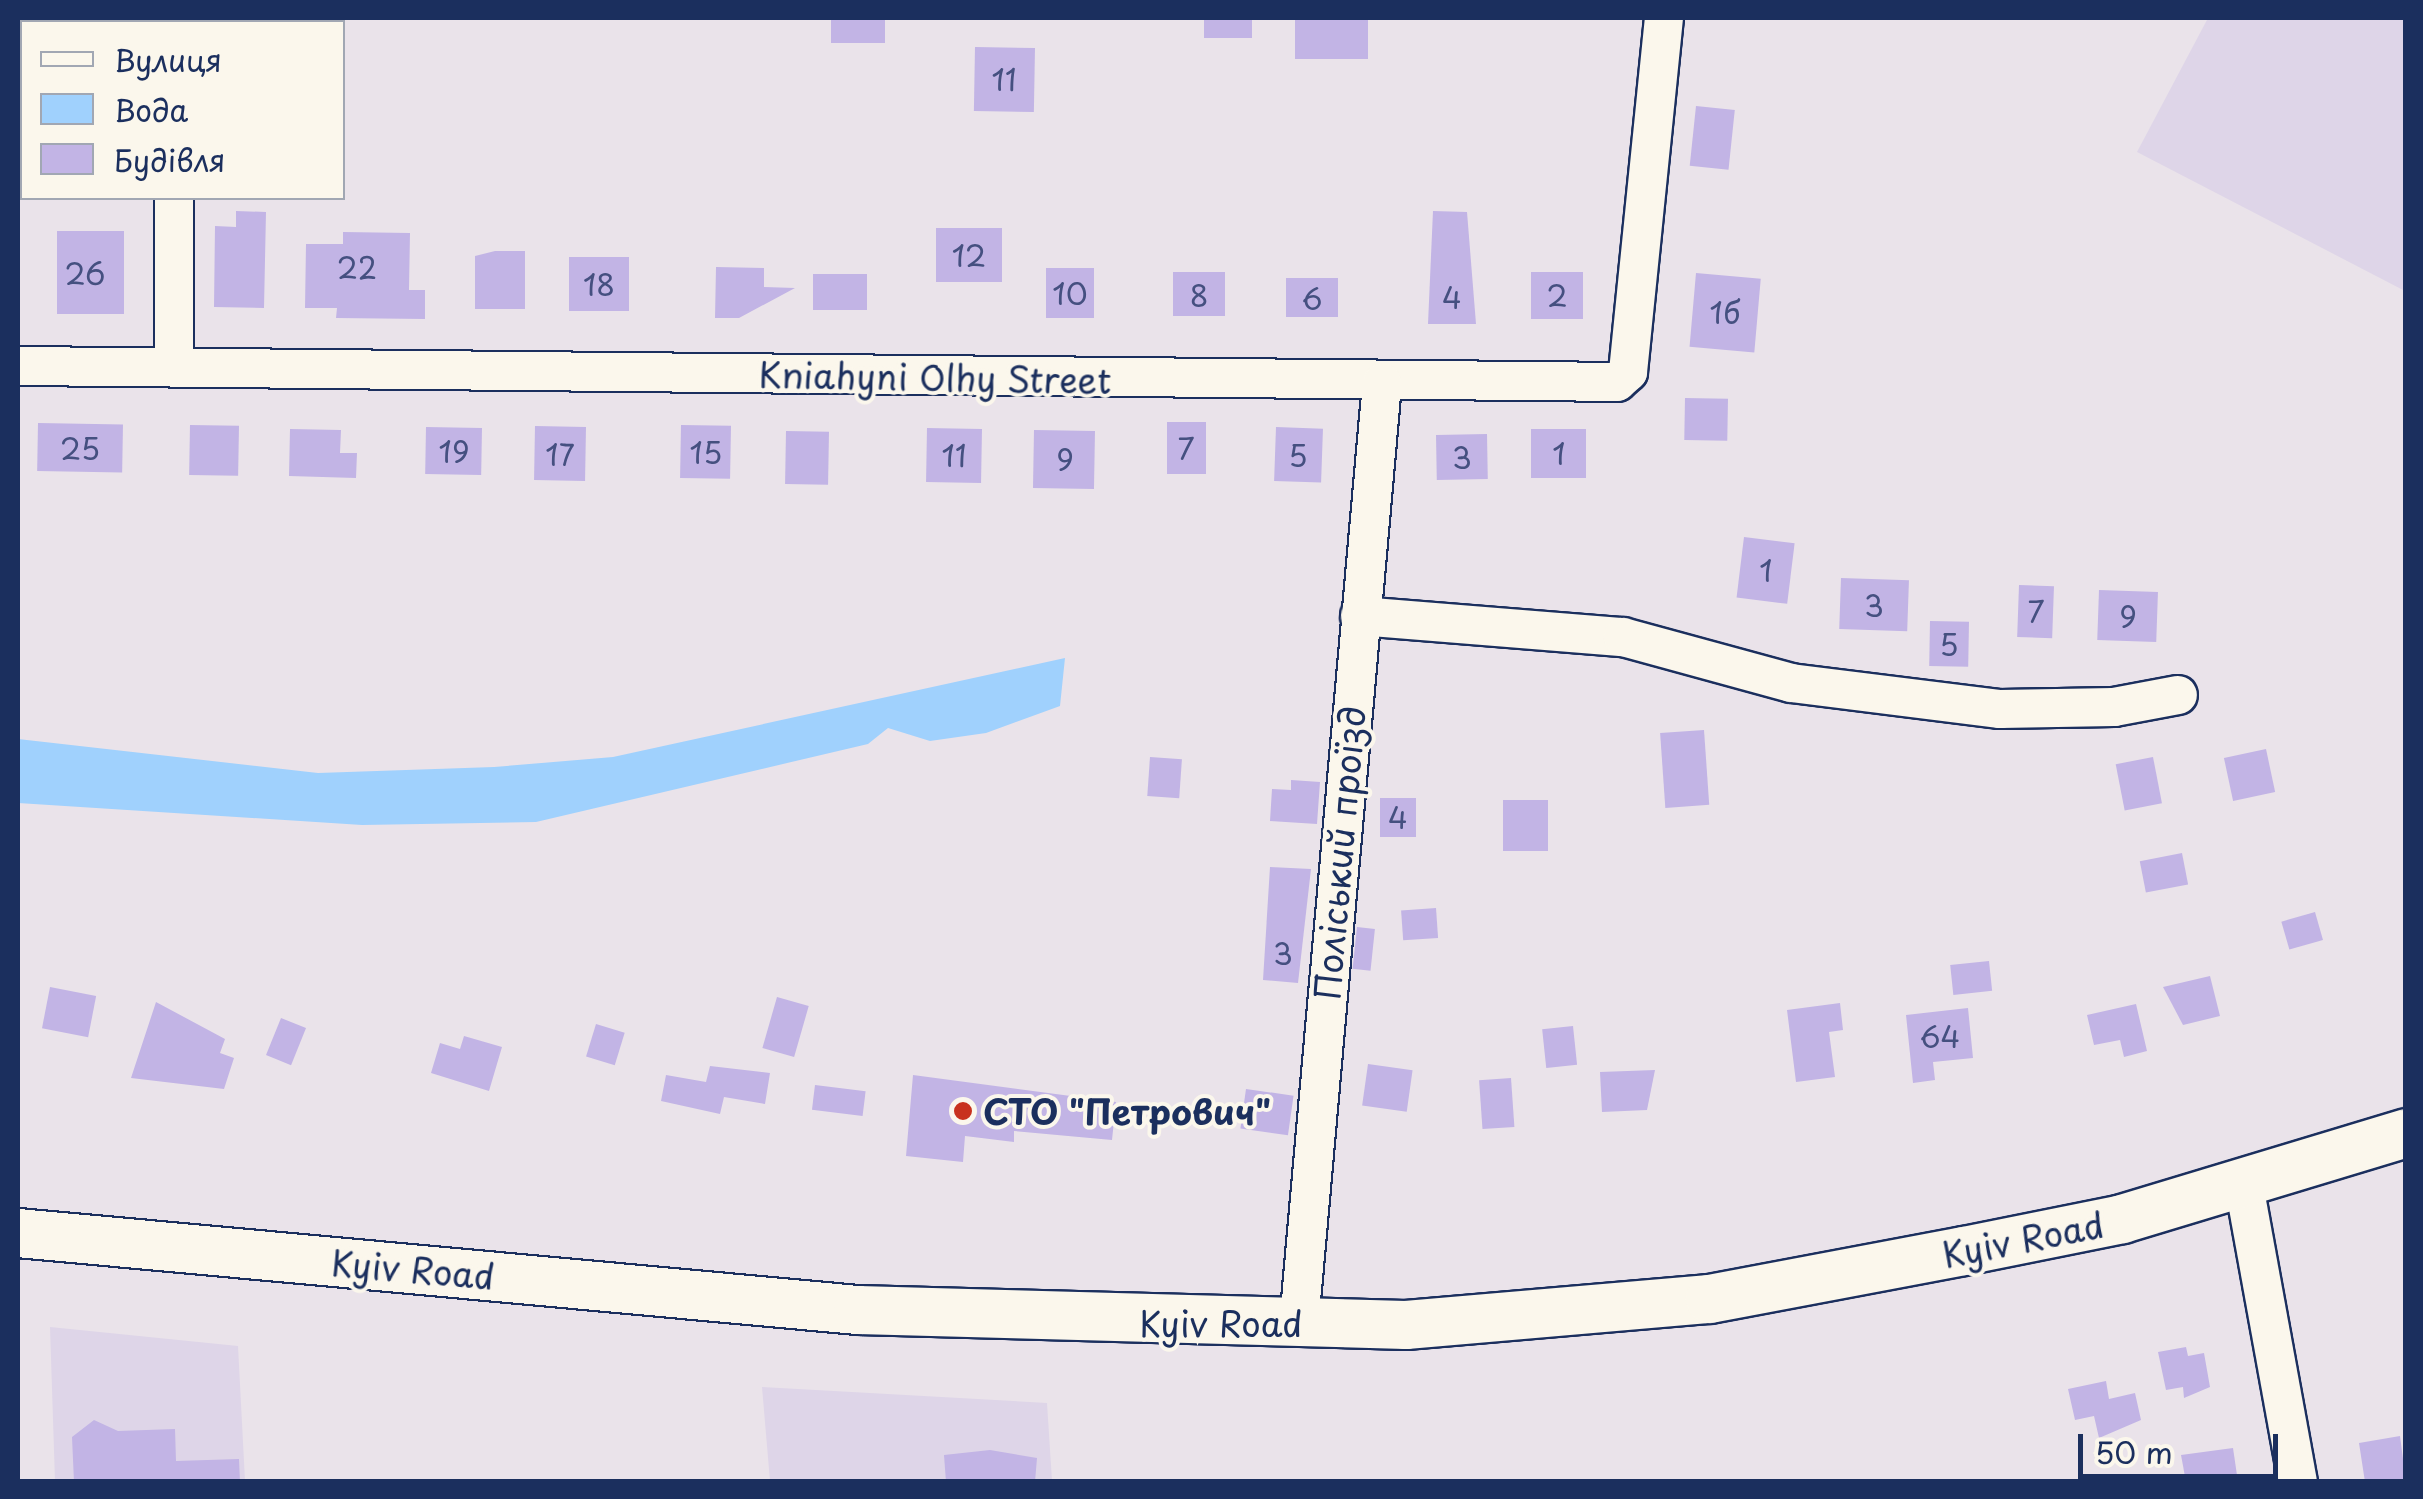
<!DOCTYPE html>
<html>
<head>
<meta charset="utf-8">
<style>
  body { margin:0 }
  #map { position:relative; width:2423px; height:1499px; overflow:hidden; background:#eae3ea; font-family:"Playpen Sans",sans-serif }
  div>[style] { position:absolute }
  .built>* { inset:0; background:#ded5e8 }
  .water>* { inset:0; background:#a0d1fd }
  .building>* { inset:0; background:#c2b4e5; transform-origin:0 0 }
  .roads { filter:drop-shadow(2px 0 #1b2f5e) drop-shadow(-2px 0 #1b2f5e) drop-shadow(0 2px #1b2f5e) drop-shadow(0 -2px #1b2f5e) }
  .minor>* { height:38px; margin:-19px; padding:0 19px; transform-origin:19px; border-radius:19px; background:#fbf7ec }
  .major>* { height:48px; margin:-24px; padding:0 24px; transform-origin:24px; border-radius:24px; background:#fbf7ec }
  .dots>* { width:28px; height:28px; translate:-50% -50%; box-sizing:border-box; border:5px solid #fbf7ec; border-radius:50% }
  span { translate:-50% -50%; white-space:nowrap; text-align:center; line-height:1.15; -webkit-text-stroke:8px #fbf7ec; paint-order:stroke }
  .number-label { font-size:30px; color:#455080 }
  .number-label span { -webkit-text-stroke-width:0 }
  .street-label { font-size:35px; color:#1b2f5e }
  .poi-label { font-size:35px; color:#1b2f5e; font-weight:700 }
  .left { translate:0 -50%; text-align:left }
  .frame { position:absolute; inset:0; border:20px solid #1b2f5e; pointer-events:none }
  .legend { position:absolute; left:20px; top:20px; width:325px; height:180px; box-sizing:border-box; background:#fbf7ec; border:2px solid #a1a7b3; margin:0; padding:12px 18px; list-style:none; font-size:30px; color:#1b2f5e }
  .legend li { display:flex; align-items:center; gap:20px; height:50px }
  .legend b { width:50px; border:2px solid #a1a7b3 }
  .scale { position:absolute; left:2078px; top:1434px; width:200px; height:45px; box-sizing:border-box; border:5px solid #1b2f5e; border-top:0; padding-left:12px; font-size:30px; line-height:35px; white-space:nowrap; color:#1b2f5e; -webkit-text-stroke:8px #fbf7ec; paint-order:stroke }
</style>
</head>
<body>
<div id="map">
  <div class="built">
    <div style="clip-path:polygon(2208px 18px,2405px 18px,2405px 291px,2137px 152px)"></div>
    <div style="clip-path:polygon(50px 1327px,238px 1346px,245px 1481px,55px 1481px)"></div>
    <div style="clip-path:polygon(762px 1387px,1047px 1403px,1052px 1481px,770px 1481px)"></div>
  </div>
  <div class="water">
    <div style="clip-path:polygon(1065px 658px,1060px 706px,986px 733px,930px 741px,888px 728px,868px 744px,536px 822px,362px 825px,18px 803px,18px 739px,318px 773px,494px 767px,613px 757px)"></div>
  </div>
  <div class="building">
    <div style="left:831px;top:18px;width:54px;height:25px"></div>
    <div style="left:1204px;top:18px;width:48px;height:20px"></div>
    <div style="left:1295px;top:18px;width:73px;height:41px"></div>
    <div style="left:975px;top:47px;width:60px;height:64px;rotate:1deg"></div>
    <div style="left:1696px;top:106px;width:39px;height:60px;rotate:6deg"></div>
    <div style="clip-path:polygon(236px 211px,266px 212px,264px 308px,214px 307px,215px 226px,236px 227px)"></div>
    <div style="clip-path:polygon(1433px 211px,1467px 212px,1476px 324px,1428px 324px)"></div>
    <div style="left:936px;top:228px;width:66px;height:54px"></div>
    <div style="left:57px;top:231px;width:67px;height:83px"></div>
    <div style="clip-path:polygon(343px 232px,410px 233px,409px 290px,425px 290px,425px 319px,336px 318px,337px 308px,305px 308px,306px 244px,343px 244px)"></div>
    <div style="clip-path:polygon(495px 251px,525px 251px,525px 309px,475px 309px,475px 256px)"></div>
    <div style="left:569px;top:257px;width:60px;height:54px"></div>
    <div style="clip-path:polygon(716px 267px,764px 268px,764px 287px,795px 288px,739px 318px,715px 318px)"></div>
    <div style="left:1046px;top:268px;width:48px;height:50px"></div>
    <div style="left:1225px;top:272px;width:44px;height:52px;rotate:90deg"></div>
    <div style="left:1531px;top:272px;width:52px;height:47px"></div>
    <div style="left:1696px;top:273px;width:65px;height:74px;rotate:5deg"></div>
    <div style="left:813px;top:274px;width:54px;height:36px"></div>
    <div style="left:1338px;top:278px;width:39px;height:52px;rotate:90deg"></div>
    <div style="left:1685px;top:398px;width:43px;height:42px;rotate:1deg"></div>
    <div style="left:1167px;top:422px;width:39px;height:52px"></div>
    <div style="left:38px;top:423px;width:85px;height:48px;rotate:1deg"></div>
    <div style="left:190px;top:425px;width:49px;height:50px;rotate:1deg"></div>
    <div style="left:681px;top:425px;width:50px;height:53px;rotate:1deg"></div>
    <div style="left:535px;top:426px;width:51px;height:54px;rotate:1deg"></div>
    <div style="left:426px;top:427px;width:56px;height:47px;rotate:1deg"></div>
    <div style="left:1276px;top:427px;width:47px;height:54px;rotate:2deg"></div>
    <div style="left:927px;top:428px;width:55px;height:54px;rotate:1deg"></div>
    <div style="clip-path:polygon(290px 429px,341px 430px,340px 453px,357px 453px,356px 478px,289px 476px)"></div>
    <div style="left:1531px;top:429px;width:55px;height:49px"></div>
    <div style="left:1034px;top:430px;width:61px;height:58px;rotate:1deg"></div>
    <div style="left:786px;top:431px;width:43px;height:53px;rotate:1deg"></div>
    <div style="left:1487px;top:434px;width:45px;height:51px;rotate:89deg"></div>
    <div style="left:1744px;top:537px;width:51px;height:61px;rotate:7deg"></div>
    <div style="left:1841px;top:578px;width:68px;height:51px;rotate:2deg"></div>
    <div style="left:2019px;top:585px;width:35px;height:52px;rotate:2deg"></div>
    <div style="left:2099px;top:590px;width:59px;height:50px;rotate:2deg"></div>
    <div style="left:1930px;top:621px;width:39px;height:45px;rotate:1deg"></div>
    <div style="left:1704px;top:730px;width:75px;height:44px;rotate:86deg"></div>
    <div style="left:2266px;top:749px;width:44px;height:43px;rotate:78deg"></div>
    <div style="left:1150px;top:757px;width:32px;height:39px;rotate:4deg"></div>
    <div style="left:2153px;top:757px;width:47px;height:38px;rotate:79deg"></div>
    <div style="clip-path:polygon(1291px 780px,1320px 782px,1317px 824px,1270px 821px,1272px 789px,1291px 790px)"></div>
    <div style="left:1380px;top:798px;width:36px;height:39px"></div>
    <div style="left:1548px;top:800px;width:51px;height:45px;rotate:90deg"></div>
    <div style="left:2182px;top:853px;width:32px;height:43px;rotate:79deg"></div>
    <div style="clip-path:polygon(1270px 867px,1311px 869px,1298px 983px,1263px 980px)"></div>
    <div style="left:1436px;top:908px;width:30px;height:35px;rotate:86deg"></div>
    <div style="left:2315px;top:912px;width:29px;height:35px;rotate:74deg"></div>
    <div style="left:1357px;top:927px;width:18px;height:42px;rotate:6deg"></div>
    <div style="left:1989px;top:961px;width:30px;height:39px;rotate:84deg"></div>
    <div style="clip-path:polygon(2210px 976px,2220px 1016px,2183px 1025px,2163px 987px)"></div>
    <div style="left:50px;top:987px;width:47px;height:42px;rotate:11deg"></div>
    <div style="left:777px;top:997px;width:33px;height:53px;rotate:16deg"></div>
    <div style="clip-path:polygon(156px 1002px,225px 1039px,220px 1053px,234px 1058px,224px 1089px,131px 1078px)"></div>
    <div style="clip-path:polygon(1840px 1003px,1843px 1030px,1829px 1032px,1835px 1077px,1796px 1082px,1787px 1010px)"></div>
    <div style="clip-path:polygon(2136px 1004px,2147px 1051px,2124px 1057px,2120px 1040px,2094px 1045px,2087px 1015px)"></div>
    <div style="clip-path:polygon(1968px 1008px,1973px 1058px,1933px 1062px,1935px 1080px,1913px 1083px,1906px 1015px)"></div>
    <div style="left:281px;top:1018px;width:27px;height:40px;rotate:22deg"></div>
    <div style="left:596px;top:1024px;width:30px;height:34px;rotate:17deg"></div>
    <div style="left:1573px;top:1026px;width:39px;height:31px;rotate:84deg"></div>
    <div style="clip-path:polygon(464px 1036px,502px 1047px,489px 1091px,431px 1073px,440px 1043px,460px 1049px)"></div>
    <div style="left:1368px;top:1064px;width:45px;height:42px;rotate:8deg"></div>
    <div style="clip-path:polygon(710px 1066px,770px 1073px,765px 1104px,724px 1097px,720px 1114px,661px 1101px,666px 1075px,706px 1082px)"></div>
    <div style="clip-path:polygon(1655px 1070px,1647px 1110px,1602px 1112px,1600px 1072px)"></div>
    <div style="clip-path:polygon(913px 1075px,1116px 1102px,1112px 1140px,1014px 1131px,1014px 1142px,965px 1136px,963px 1162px,906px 1156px)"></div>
    <div style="left:1511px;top:1078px;width:49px;height:32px;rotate:86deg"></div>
    <div style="left:815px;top:1085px;width:51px;height:25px;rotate:7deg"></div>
    <div style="left:1246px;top:1089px;width:48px;height:40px;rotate:8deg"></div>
    <div style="clip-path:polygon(2186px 1347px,2188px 1356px,2204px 1353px,2210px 1387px,2184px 1398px,2183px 1387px,2166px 1390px,2158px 1352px)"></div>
    <div style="clip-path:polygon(2106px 1381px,2109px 1399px,2135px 1393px,2141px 1420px,2099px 1438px,2094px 1416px,2075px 1420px,2068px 1389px)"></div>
    <div style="clip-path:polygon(94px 1420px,118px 1431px,175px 1429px,176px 1461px,239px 1459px,240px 1482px,74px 1482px,72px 1437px)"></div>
    <div style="clip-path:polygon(2400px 1436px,2406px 1482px,2365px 1482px,2359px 1443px)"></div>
    <div style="clip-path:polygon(2233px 1448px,2238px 1482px,2186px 1482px,2181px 1455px)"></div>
    <div style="clip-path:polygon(990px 1450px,1037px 1458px,1035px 1482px,946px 1482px,944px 1455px)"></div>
  </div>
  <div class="roads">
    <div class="minor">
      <div style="left:174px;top:22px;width:4px;rotate:-90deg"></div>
      <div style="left:18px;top:366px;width:1599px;rotate:0.57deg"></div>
      <div style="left:1617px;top:382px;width:15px;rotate:-42deg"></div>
      <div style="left:1628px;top:372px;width:356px;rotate:-84.2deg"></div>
      <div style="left:174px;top:367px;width:169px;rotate:-90deg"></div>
      <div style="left:1360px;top:616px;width:264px;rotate:4.6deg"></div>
      <div style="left:1623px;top:637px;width:174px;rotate:15.3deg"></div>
      <div style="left:1791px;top:683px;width:211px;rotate:7.1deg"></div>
      <div style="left:2000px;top:709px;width:114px;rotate:-1deg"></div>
      <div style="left:2114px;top:707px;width:65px;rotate:-10.6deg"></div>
      <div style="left:2244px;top:1185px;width:302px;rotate:79.7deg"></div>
      <div style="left:1299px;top:1323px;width:944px;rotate:-84.95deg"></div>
    </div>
    <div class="major">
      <div style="left:18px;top:1233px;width:844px;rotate:5.24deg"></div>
      <div style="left:858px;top:1310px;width:548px;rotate:1.57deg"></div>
      <div style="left:1406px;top:1325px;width:305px;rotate:-4.9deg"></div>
      <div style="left:1710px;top:1299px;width:258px;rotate:-10.7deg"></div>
      <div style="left:1964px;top:1251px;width:161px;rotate:-11.4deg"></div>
      <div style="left:2122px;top:1219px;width:297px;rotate:-16.8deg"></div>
    </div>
  </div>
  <div class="dots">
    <div style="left:963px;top:1111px;background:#c8321e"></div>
  </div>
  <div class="number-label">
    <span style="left:1004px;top:79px">11</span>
    <span style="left:969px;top:255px">12</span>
    <span style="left:357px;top:267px">22</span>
    <span style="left:85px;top:273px">26</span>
    <span style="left:599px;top:284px">18</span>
    <span style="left:1070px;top:293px">10</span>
    <span style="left:1199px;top:295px">8</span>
    <span style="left:1557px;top:295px">2</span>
    <span style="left:1452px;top:297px">4</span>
    <span style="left:1312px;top:298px">6</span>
    <span style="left:1725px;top:312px">1б</span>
    <span style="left:80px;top:448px">25</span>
    <span style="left:1186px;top:448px">7</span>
    <span style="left:454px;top:451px">19</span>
    <span style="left:706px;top:452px">15</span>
    <span style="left:1559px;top:453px">1</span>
    <span style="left:560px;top:454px">17</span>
    <span style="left:954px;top:455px">11</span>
    <span style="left:1298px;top:455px">5</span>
    <span style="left:1462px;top:457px">3</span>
    <span style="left:1065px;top:459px">9</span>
    <span style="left:1766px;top:570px">1</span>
    <span style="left:1874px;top:605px">3</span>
    <span style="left:2036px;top:611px">7</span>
    <span style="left:2128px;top:616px">9</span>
    <span style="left:1949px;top:644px">5</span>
    <span style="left:1398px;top:817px">4</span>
    <span style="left:1283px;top:953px">3</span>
    <span style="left:1940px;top:1036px">64</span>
  </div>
  <div class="street-label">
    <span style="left:935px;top:377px;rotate:1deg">Kniahyni Olhy Street</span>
    <span style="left:1339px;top:853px;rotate:-85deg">Поліський проїзд</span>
    <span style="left:2023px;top:1239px;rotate:-11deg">Kyiv Road</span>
    <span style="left:413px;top:1269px;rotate:5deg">Kyiv Road</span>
    <span style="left:1221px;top:1323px">Kyiv Road</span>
  </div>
  <div class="poi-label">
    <span class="left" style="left:983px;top:1111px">СТО "Петрович"</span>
  </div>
  <div class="frame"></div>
  <ul class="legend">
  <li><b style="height:12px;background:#fbf7ec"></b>Вулиця</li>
  <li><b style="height:28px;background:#a0d1fd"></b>Вода</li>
  <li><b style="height:28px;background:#c2b4e5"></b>Будівля</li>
  </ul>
  <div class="scale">50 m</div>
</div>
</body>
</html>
